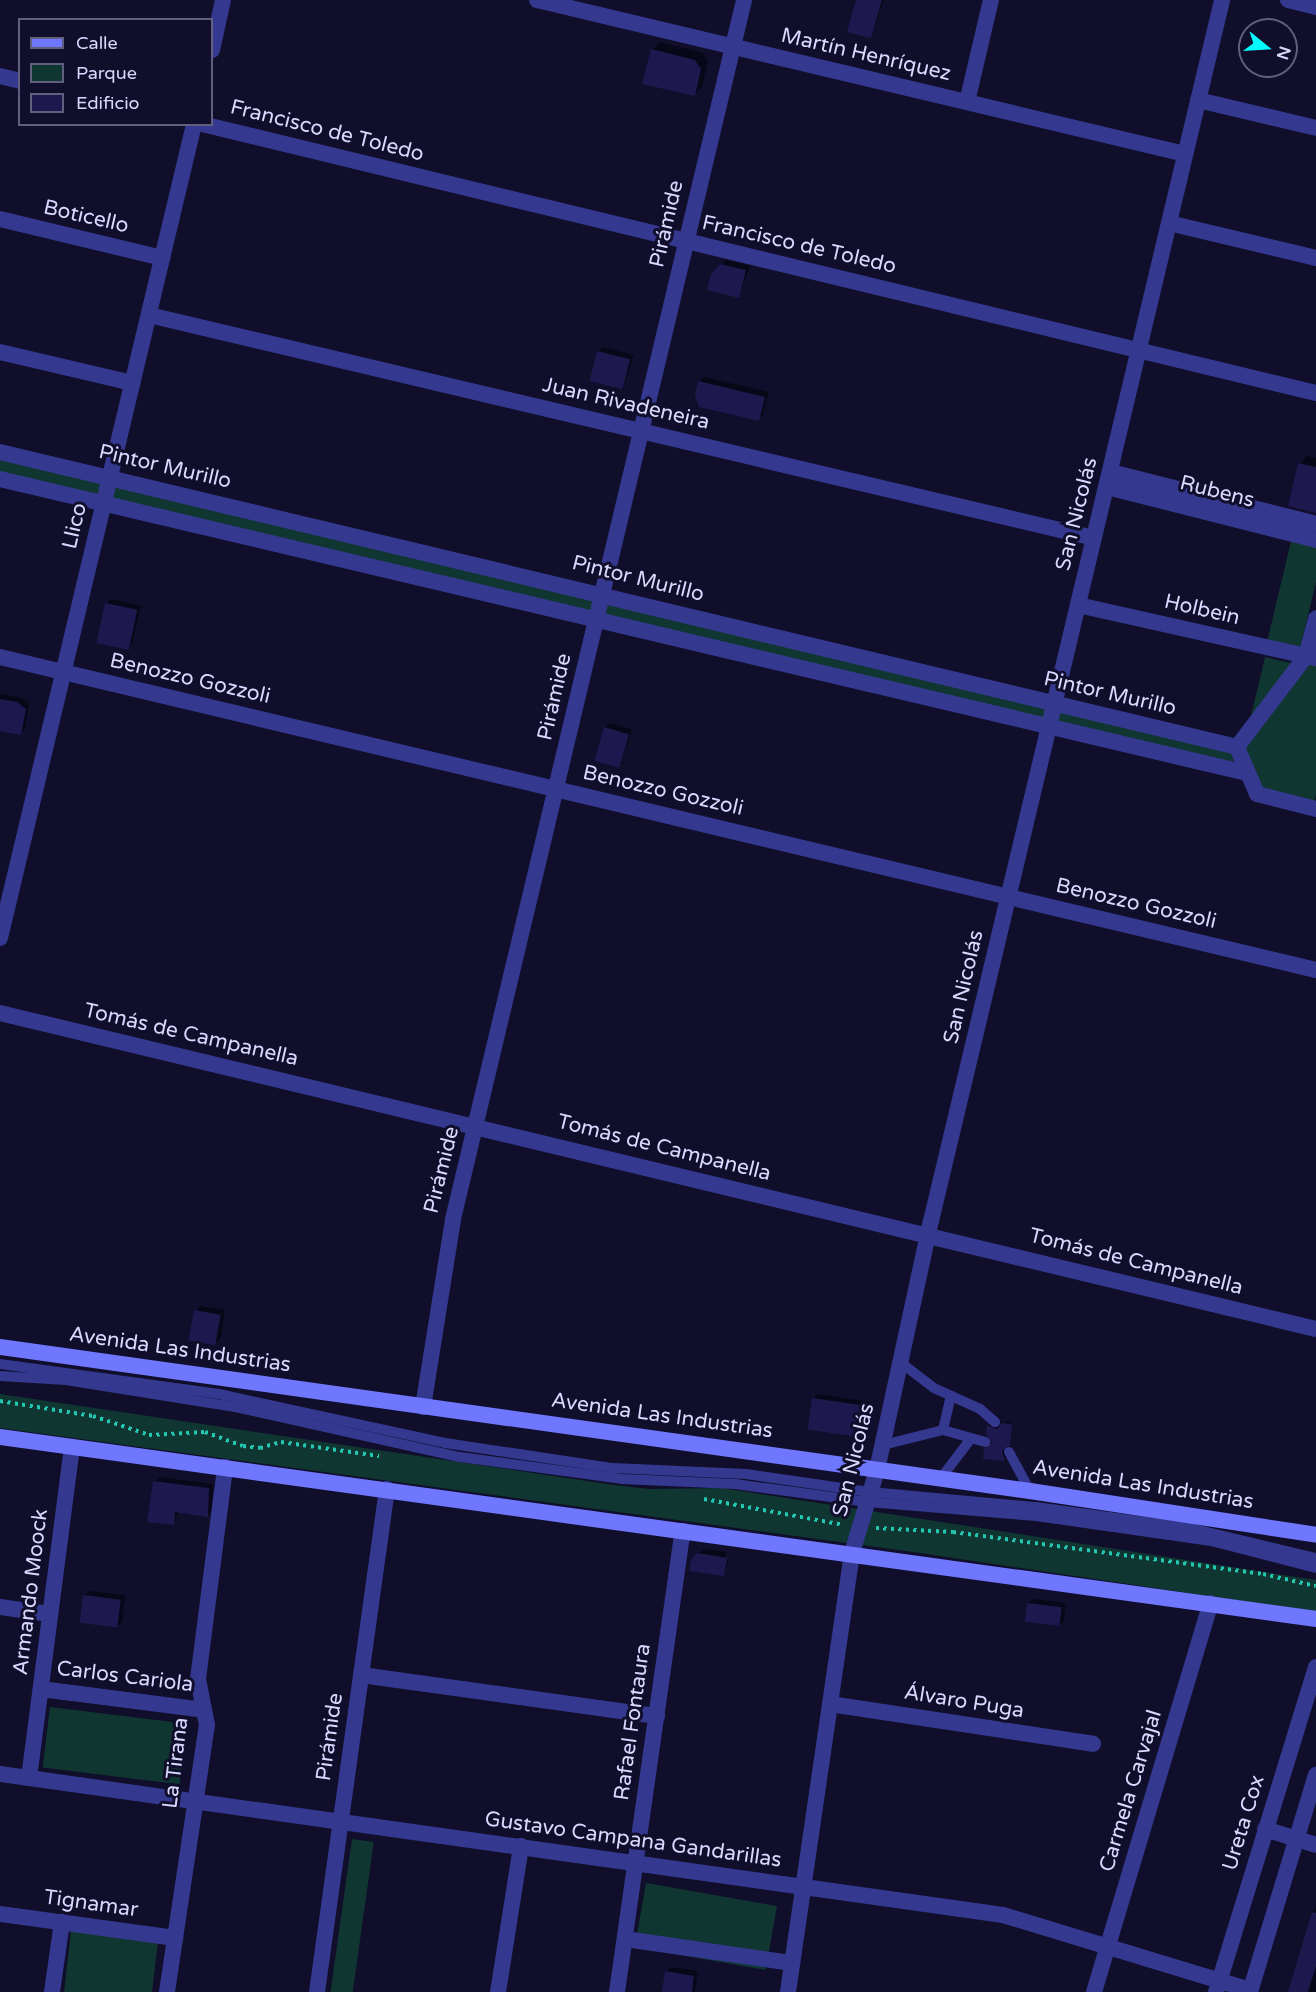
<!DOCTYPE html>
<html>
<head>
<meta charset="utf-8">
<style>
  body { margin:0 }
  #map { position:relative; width:1316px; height:1992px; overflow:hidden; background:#100e2b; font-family:"Varela Round",sans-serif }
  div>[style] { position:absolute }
  .green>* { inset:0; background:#103631; transform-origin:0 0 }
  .shadow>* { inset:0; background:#0007 }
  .building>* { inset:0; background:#1e184e; transform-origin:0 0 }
  .path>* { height:4px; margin-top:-2px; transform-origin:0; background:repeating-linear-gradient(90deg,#22c8b1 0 3px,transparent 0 7.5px) }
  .service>* { height:10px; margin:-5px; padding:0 5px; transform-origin:5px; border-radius:5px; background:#34388f }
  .minor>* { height:16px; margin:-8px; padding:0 8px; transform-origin:8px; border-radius:8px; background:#34388f }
  .tertiary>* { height:16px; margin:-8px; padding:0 8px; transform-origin:8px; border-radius:8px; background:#34388f }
  .secondary>* { height:16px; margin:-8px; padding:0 8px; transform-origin:8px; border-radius:8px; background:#6f77ff }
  span { translate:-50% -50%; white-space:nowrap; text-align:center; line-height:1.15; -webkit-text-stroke:6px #100e2b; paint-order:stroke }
  .street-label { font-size:21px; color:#d9d8ff }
  .legend { position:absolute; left:18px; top:18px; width:195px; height:108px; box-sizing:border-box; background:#100e2b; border:2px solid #605f80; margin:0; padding:8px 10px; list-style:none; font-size:18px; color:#d9d8ff }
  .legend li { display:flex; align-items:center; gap:12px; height:30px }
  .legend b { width:30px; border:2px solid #605f80 }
  .north { position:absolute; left:1238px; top:18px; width:60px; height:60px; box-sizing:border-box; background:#100e2b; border:2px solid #605f80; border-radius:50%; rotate:108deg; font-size:16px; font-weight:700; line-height:24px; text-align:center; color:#d9d8ff }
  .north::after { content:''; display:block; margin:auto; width:21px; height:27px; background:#04faff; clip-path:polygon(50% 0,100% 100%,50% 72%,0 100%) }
</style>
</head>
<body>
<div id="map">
  <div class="green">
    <div style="clip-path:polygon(0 457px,1233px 751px,1235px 760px,1232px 762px,0 474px)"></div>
    <div style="clip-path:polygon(1292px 537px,1316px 543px,1316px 582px,1300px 649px,1267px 642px)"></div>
    <div style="clip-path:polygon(1316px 637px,1316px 795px,1314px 803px,1260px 788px,1241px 746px)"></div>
    <div style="clip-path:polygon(1265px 657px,1296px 664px,1249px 724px)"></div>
    <div style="clip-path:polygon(0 1394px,614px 1485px,650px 1489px,722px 1488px,1316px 1580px,1316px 1612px,913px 1552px,0 1428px)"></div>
    <div style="left:50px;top:1707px;width:138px;height:61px;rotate:7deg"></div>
    <div style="left:352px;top:1839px;width:22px;height:155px;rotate:8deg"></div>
    <div style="left:646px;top:1883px;width:133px;height:65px;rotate:10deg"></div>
    <div style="clip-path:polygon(71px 1931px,158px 1942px,152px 1992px,64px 1992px)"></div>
  </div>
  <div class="shadow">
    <div style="clip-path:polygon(857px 0,884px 0,871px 37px)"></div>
    <div style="clip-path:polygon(660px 42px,703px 53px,708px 61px,702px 87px,694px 95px,652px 50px)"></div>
    <div style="clip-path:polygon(726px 260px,750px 266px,739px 296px,712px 275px)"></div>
    <div style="clip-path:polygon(603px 347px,634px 355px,623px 388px,598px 352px)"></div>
    <div style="clip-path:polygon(704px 377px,769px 392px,763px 415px,759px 419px,699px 382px)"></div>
    <div style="clip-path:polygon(1307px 456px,1316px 458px,1316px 512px,1300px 464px)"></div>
    <div style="clip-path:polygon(111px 599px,141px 606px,132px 644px,128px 649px,107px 604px)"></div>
    <div style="clip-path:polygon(0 694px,22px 698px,29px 704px,25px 729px,20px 733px,0 730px)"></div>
    <div style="clip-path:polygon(610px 723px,632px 729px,620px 766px,605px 728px)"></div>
    <div style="clip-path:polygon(200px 1306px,225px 1310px,221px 1338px,216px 1343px,196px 1311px)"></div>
    <div style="clip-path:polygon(818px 1394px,870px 1402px,865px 1432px,860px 1437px,813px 1399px)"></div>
    <div style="clip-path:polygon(1006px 1422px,1011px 1422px,1009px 1444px,1003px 1448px,1006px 1458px,985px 1457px,994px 1443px,988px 1426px,997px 1428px)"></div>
    <div style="clip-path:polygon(159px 1477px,213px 1484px,212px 1511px,208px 1515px,179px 1511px,173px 1524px,154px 1482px)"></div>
    <div style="clip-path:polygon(703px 1549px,726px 1552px,723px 1571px,731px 1553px,724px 1574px,692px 1560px)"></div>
    <div style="clip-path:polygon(90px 1591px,125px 1595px,122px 1622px,117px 1627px,85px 1595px)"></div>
    <div style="clip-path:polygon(1033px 1599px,1066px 1603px,1064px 1621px,1059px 1626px,1028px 1603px)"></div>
    <div style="clip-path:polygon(1316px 1905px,1316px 1992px,1290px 1992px)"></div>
    <div style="clip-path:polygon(671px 1967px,698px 1971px,695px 1992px,663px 1992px,666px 1972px)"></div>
  </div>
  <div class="building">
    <div style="clip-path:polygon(856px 0,882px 0,871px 38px,847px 32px)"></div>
    <div style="clip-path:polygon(651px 49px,695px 60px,701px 69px,695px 96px,642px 84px)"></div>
    <div style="clip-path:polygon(720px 264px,746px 270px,739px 298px,707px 290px,711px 274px)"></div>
    <div style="left:597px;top:351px;width:34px;height:31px;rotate:14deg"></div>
    <div style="clip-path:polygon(698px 381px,765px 397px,759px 421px,699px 407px,695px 395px)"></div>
    <div style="clip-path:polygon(1298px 463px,1316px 467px,1316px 513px,1288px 506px)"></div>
    <div style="left:105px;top:603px;width:33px;height:41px;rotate:12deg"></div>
    <div style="clip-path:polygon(0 699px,17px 702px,26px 709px,21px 735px,0 731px)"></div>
    <div style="left:604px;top:727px;width:26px;height:35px;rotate:16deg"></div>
    <div style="left:194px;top:1310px;width:27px;height:31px;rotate:10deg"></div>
    <div style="left:812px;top:1398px;width:55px;height:32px;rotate:8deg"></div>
    <div style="clip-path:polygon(1002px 1423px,1012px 1424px,1010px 1445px,1002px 1451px,1005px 1461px,983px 1459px,984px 1449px,992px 1443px,986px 1434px,987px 1425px,997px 1429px)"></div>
    <div style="clip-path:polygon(153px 1481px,209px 1488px,208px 1517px,175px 1512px,174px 1525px,147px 1522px)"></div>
    <div style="clip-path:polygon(697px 1553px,727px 1558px,724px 1576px,689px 1571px,691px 1560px)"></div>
    <div style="left:83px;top:1595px;width:38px;height:28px;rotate:7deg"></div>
    <div style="left:1027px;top:1603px;width:35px;height:19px;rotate:7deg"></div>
    <div style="clip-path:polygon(1312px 1912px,1316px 1913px,1316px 1966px,1308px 1992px,1288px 1992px)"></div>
    <div style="clip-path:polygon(665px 1971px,694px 1976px,692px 1992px,662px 1992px)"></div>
  </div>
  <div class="path">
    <div style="left:0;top:1401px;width:94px;rotate:9.2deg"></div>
    <div style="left:93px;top:1416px;width:59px;rotate:18.7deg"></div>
    <div style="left:149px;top:1435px;width:56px;rotate:-3.1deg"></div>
    <div style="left:205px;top:1432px;width:40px;rotate:20.2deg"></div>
    <div style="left:243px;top:1446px;width:17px;rotate:7deg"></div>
    <div style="left:260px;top:1448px;width:22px;rotate:-16deg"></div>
    <div style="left:281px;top:1442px;width:99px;rotate:8.1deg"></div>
    <div style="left:704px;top:1499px;width:142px;rotate:10.5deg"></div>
    <div style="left:876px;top:1528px;width:77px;rotate:3deg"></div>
    <div style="left:953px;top:1532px;width:313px;rotate:7.7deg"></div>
    <div style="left:1263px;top:1574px;width:54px;rotate:12.8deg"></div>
  </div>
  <div class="service">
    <div style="left:900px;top:1362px;width:43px;rotate:37.4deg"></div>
    <div style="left:934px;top:1388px;width:51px;rotate:24.5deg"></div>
    <div style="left:980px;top:1409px;width:20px;rotate:41deg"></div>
    <div style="left:0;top:1364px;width:221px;rotate:7.8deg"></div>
    <div style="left:219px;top:1394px;width:231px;rotate:12.2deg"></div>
    <div style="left:445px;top:1443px;width:170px;rotate:8.5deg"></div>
    <div style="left:613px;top:1468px;width:133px;rotate:2.6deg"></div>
    <div style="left:746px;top:1474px;width:125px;rotate:8.3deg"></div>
    <div style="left:870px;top:1492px;width:167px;rotate:5.2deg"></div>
    <div style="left:1036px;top:1507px;width:155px;rotate:7.8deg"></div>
    <div style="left:1190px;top:1528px;width:130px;rotate:13.4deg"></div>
    <div style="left:0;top:1376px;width:66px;rotate:3.5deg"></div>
    <div style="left:66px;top:1380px;width:176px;rotate:9.1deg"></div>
    <div style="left:240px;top:1408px;width:225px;rotate:12.6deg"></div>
    <div style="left:460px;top:1457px;width:163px;rotate:7.7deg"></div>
    <div style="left:622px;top:1479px;width:113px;rotate:2.5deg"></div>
    <div style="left:735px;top:1484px;width:134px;rotate:7.7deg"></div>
    <div style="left:868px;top:1502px;width:169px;rotate:4.8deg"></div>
    <div style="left:1036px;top:1516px;width:177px;rotate:8.1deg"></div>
    <div style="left:1211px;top:1541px;width:108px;rotate:14.4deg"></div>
    <div style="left:943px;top:1430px;width:35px;rotate:-77deg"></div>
    <div style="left:883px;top:1445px;width:62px;rotate:-14deg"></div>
    <div style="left:943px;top:1430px;width:44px;rotate:15.9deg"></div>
    <div style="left:1009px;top:1452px;width:44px;rotate:61.7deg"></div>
    <div style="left:941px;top:1478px;width:48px;rotate:-52.7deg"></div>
  </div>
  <div class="minor">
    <div style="left:537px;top:0;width:666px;rotate:13.37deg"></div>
    <div style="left:1288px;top:0;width:29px;rotate:14deg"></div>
    <div style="left:0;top:76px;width:21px;rotate:14deg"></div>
    <div style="left:1198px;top:100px;width:121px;rotate:13.3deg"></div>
    <div style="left:967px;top:102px;width:105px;rotate:-76.8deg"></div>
    <div style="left:202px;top:124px;width:1146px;rotate:13.58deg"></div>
    <div style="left:0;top:219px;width:167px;rotate:13.5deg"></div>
    <div style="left:1169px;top:223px;width:151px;rotate:13.4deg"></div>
    <div style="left:149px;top:315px;width:971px;rotate:13.28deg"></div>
    <div style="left:0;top:352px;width:136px;rotate:13.2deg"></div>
    <div style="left:0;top:452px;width:1272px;rotate:13.41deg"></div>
    <div style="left:1111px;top:472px;width:211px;rotate:14.2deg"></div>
    <div style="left:0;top:479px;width:1281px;rotate:13.27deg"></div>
    <div style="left:1107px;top:487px;width:216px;rotate:14.2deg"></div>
    <div style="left:1078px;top:605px;width:244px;rotate:12.6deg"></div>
    <div style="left:1237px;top:747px;width:114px;rotate:-52.8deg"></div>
    <div style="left:1306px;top:656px;width:39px;rotate:-75deg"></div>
    <div style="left:1237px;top:747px;width:51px;rotate:66.9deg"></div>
    <div style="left:1257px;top:794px;width:61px;rotate:14.3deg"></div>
    <div style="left:0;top:1013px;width:1353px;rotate:13.5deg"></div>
    <div style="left:0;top:1607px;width:50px;rotate:8deg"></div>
    <div style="left:361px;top:1675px;width:299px;rotate:7.9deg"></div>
    <div style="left:41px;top:1689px;width:164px;rotate:7.3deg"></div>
    <div style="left:830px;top:1704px;width:266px;rotate:8.6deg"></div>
    <div style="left:0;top:1774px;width:1013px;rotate:8deg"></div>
    <div style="left:1003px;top:1915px;width:258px;rotate:16.9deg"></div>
    <div style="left:29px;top:1778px;width:334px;rotate:-82.6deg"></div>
    <div style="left:1265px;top:1829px;width:53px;rotate:17.4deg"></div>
    <div style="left:0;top:1914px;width:177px;rotate:7.8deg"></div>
    <div style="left:625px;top:1939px;width:169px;rotate:8.2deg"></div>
    <div style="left:52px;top:1992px;width:71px;rotate:-81.9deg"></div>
    <div style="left:167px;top:1992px;width:270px;rotate:-81.5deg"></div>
    <div style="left:207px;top:1725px;width:47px;rotate:-101.1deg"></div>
    <div style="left:198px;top:1679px;width:214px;rotate:-82.7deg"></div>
    <div style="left:317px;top:1992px;width:508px;rotate:-82.08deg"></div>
    <div style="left:498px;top:1992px;width:148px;rotate:-81deg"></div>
    <div style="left:617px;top:1992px;width:466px;rotate:-81.9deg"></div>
    <div style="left:1094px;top:1992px;width:406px;rotate:-73.3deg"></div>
  </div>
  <div class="tertiary">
    <div style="left:212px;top:50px;width:51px;rotate:-77.6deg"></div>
    <div style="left:0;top:657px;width:1353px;rotate:13.38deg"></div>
    <div style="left:0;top:938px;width:837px;rotate:-76.59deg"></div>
    <div style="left:423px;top:1407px;width:190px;rotate:-80.9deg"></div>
    <div style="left:453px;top:1219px;width:1253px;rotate:-76.57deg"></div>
    <div style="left:788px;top:1992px;width:444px;rotate:-81.7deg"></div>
    <div style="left:852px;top:1553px;width:87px;rotate:-73.2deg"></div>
    <div style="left:877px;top:1470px;width:255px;rotate:-77.8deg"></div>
    <div style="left:931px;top:1221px;width:1255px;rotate:-76.59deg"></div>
    <div style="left:1216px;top:1992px;width:340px;rotate:-72.9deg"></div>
    <div style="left:1250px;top:1992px;width:227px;rotate:-73.1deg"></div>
  </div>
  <div class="secondary">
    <div style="left:0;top:1347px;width:1040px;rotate:7.96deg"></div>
    <div style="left:1030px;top:1491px;width:289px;rotate:8.7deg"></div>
    <div style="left:0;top:1437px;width:1329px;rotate:7.87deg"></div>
  </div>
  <div class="street-label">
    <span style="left:866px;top:55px;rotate:13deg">Martín Henríquez</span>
    <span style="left:327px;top:131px;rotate:14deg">Francisco de Toledo</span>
    <span style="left:86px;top:217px;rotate:13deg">Boticello</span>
    <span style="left:667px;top:224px;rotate:-77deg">Pirámide</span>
    <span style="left:799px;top:245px;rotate:13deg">Francisco de Toledo</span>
    <span style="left:626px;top:404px;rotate:13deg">Juan Rivadeneira</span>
    <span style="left:165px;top:467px;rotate:13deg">Pintor Murillo</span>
    <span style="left:1217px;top:492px;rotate:14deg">Rubens</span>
    <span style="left:1077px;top:514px;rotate:-76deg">San Nicolás</span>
    <span style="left:75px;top:526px;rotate:-77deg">Llico</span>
    <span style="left:638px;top:579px;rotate:14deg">Pintor Murillo</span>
    <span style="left:1202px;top:610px;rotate:13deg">Holbein</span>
    <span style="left:190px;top:679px;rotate:13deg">Benozzo Gozzoli</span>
    <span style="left:1110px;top:694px;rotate:13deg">Pintor Murillo</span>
    <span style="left:555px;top:697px;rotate:-77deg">Pirámide</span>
    <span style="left:663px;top:791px;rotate:13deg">Benozzo Gozzoli</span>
    <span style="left:1136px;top:904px;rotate:13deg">Benozzo Gozzoli</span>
    <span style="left:964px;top:987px;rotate:-77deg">San Nicolás</span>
    <span style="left:191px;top:1035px;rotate:13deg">Tomás de Campanella</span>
    <span style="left:664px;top:1148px;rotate:14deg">Tomás de Campanella</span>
    <span style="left:442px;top:1170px;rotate:-76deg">Pirámide</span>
    <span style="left:1136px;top:1262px;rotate:14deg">Tomás de Campanella</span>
    <span style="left:180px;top:1350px;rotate:8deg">Avenida Las Industrias</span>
    <span style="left:662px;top:1416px;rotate:8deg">Avenida Las Industrias</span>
    <span style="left:854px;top:1460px;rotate:-76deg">San Nicolás</span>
    <span style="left:1143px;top:1485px;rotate:9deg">Avenida Las Industrias</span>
    <span style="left:31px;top:1592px;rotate:-83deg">Armando Moock</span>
    <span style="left:125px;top:1677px;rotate:7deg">Carlos Cariola</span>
    <span style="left:964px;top:1702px;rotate:9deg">Álvaro Puga</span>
    <span style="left:633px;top:1722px;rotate:-82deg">Rafael Fontaura</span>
    <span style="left:330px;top:1737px;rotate:-82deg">Pirámide</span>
    <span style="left:176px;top:1763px;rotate:-83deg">La Tirana</span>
    <span style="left:1131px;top:1791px;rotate:-73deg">Carmela Carvajal</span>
    <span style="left:1244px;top:1823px;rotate:-73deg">Ureta Cox</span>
    <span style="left:633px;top:1840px;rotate:8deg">Gustavo Campana Gandarillas</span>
    <span style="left:91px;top:1904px;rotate:8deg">Tignamar</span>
  </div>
  <ul class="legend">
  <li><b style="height:8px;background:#6f77ff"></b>Calle</li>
  <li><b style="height:16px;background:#103631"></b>Parque</li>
  <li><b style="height:16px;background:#1e184e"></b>Edificio</li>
  </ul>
  <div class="north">N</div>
</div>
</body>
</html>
